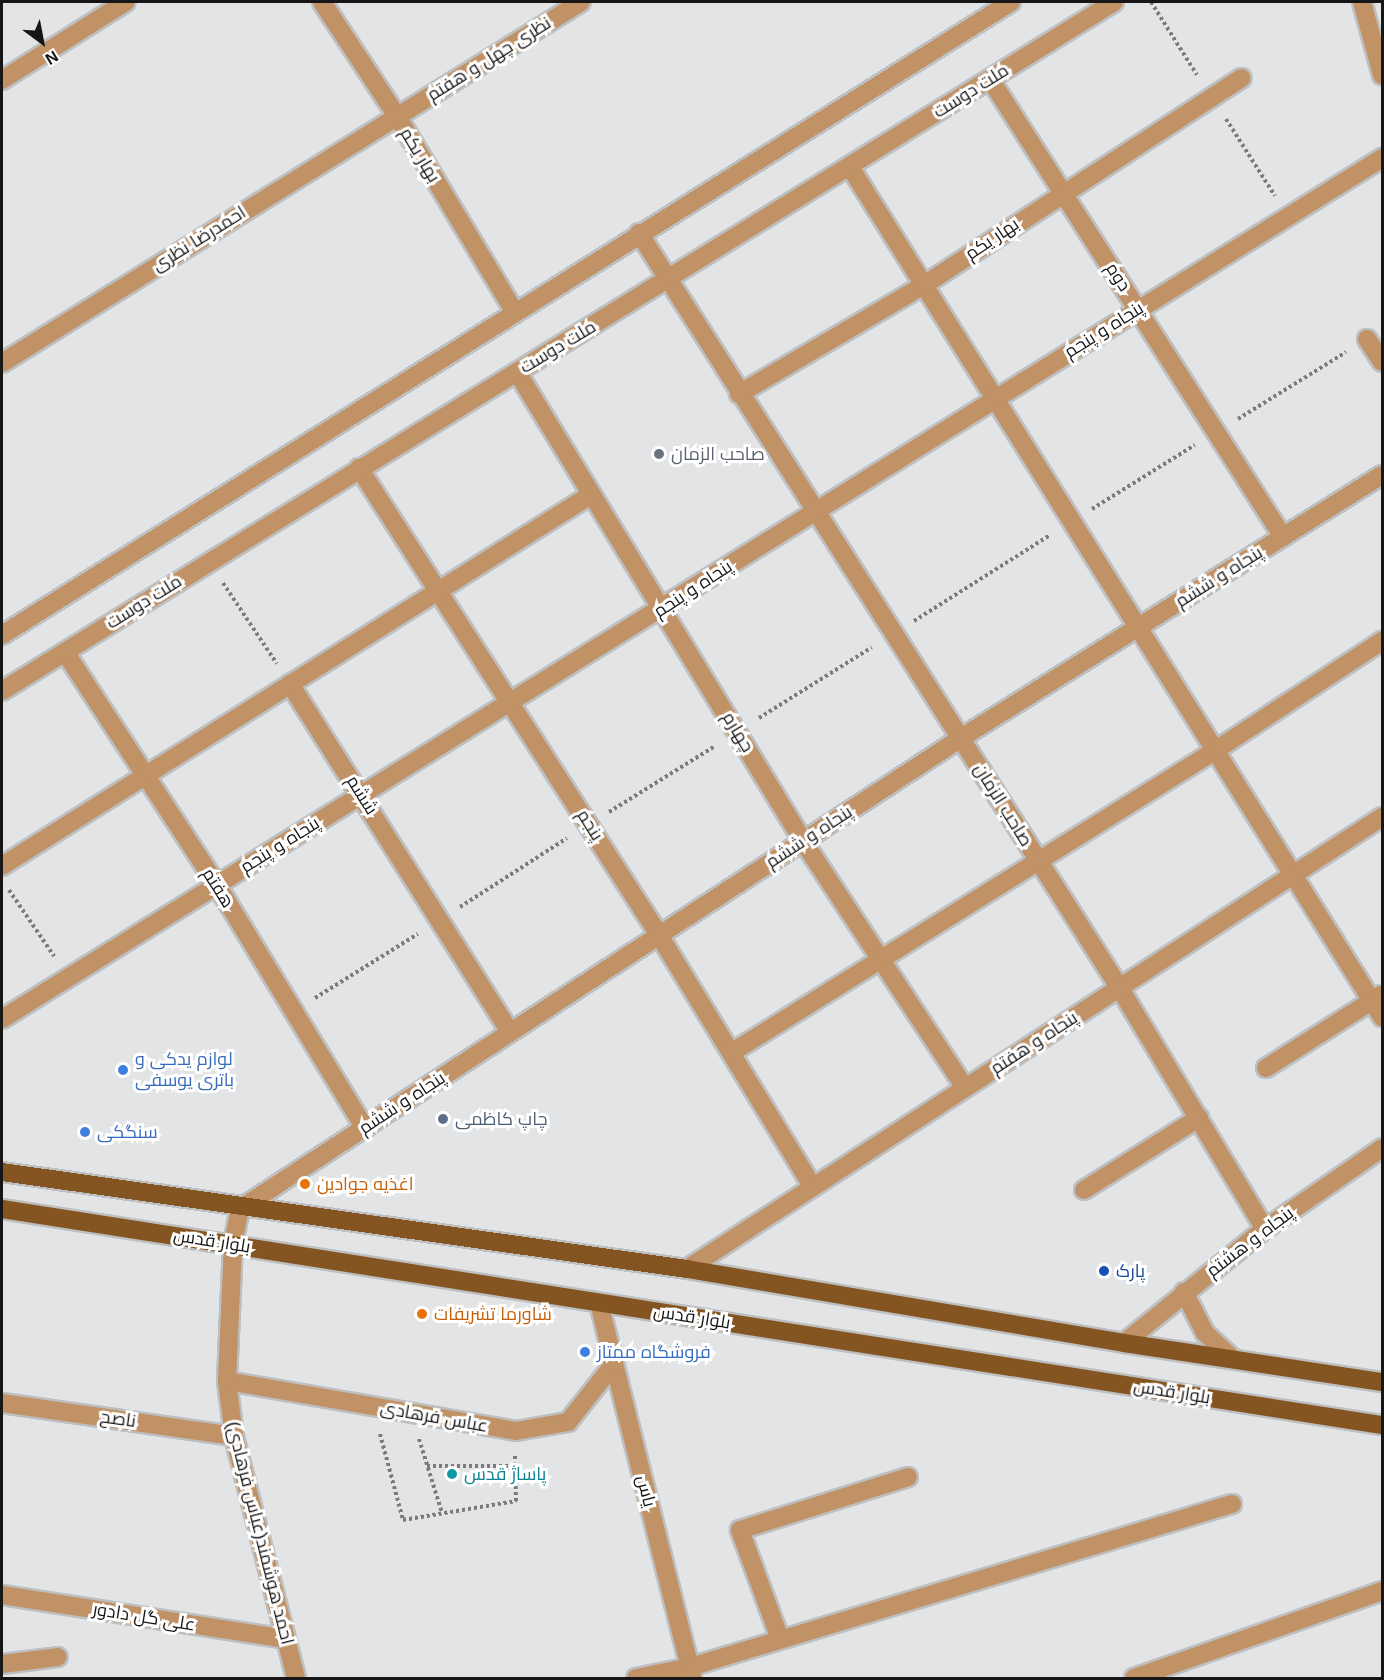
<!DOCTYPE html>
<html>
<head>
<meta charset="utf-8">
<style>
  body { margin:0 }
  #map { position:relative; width:1384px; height:1680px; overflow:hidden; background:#e3e4e5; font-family:Helvetica,Cairo,sans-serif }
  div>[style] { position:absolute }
  .path>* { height:4px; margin-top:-2px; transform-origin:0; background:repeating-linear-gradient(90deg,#7b7b7c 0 3px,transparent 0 6px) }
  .roads { filter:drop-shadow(2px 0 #bebfc0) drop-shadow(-2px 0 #bebfc0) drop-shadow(0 2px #bebfc0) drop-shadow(0 -2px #bebfc0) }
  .minor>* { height:18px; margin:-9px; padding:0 9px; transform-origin:9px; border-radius:9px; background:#c09266 }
  .major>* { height:18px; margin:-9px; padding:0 9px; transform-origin:9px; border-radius:9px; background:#855521 }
  .dots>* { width:16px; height:16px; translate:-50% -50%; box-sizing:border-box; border:3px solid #fff; border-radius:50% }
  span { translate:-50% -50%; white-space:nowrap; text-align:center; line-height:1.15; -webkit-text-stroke:6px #fff; paint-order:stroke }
  .street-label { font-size:18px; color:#161617 }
  .worship-label { font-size:18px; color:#5b616d }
  .left { translate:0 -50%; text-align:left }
  .shop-label { font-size:18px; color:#366cbe }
  .service-label { font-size:18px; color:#4e5e75 }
  .food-label { font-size:18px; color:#c56008 }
  .transit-label { font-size:18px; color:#164399 }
  .culture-label { font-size:18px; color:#0d838f }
  .frame { position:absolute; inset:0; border:3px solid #161617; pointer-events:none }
  .north { position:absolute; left:12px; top:12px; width:60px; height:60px; -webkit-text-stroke:4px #fff; paint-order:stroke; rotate:148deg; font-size:16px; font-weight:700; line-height:24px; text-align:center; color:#161617 }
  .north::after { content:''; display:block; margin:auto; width:21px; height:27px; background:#161617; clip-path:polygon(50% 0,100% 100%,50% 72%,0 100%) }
</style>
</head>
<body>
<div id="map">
  <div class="path">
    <div style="left:1151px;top:2px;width:86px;rotate:57.8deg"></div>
    <div style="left:1226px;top:119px;width:91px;rotate:57.5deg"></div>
    <div style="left:1238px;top:419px;width:127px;rotate:-31.8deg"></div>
    <div style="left:1092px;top:509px;width:121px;rotate:-31.9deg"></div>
    <div style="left:223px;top:583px;width:97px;rotate:56.3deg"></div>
    <div style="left:914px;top:621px;width:161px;rotate:-32.3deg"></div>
    <div style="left:759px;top:718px;width:133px;rotate:-32.1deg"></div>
    <div style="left:609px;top:812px;width:125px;rotate:-31.9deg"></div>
    <div style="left:9px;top:890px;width:80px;rotate:55.7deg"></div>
    <div style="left:460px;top:907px;width:127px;rotate:-32.8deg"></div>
    <div style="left:315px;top:998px;width:121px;rotate:-31.9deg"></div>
    <div style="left:380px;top:1434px;width:89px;rotate:75deg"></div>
    <div style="left:403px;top:1520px;width:115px;rotate:-9.5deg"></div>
    <div style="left:516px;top:1501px;width:45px;rotate:-91.3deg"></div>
    <div style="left:419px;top:1439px;width:77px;rotate:72.7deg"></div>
    <div style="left:427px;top:1466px;width:88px"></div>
  </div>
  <div class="roads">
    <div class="minor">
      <div style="left:322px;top:2px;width:136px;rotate:56.7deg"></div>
      <div style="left:397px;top:116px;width:227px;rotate:59deg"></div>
      <div style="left:1362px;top:2px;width:76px;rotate:74.7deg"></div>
      <div style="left:990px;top:79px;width:544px;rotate:57.39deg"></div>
      <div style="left:2px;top:80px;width:146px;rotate:-32.2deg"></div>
      <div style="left:850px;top:167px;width:1003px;rotate:57.96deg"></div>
      <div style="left:639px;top:233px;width:894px;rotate:57.52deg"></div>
      <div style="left:1119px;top:987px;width:283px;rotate:58.9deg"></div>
      <div style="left:1367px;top:339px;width:27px;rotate:57deg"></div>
      <div style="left:2px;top:363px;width:682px;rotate:-31.94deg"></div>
      <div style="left:517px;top:372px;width:549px;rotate:58.62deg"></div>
      <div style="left:803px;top:841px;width:295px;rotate:56.7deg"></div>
      <div style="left:739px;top:394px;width:215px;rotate:-30.5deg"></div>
      <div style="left:924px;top:285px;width:379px;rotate:-33.1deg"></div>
      <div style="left:359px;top:468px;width:555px;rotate:57.28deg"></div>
      <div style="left:659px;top:935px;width:295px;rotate:58.6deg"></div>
      <div style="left:2px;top:635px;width:1191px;rotate:-32.1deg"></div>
      <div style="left:65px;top:652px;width:278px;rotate:56.9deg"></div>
      <div style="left:217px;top:885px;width:285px;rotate:58.7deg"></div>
      <div style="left:290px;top:684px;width:412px;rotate:57.7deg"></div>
      <div style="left:2px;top:691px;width:1308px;rotate:-31.78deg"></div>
      <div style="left:2px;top:866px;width:697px;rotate:-32.23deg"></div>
      <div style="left:2px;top:1019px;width:1627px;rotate:-31.96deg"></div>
      <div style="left:731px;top:1053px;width:572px;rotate:-31.99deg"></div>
      <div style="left:1216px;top:750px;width:199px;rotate:-33.3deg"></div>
      <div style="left:1266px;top:1068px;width:136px;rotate:-32.4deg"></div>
      <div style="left:1084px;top:1190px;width:136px;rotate:-32.1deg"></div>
      <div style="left:687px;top:1269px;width:829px;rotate:-33.04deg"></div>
      <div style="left:1184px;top:1292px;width:46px;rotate:62.9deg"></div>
      <div style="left:1205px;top:1333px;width:38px;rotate:43deg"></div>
      <div style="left:599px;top:1303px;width:385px;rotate:76deg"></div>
      <div style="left:1124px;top:1343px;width:181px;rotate:-39deg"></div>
      <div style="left:1265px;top:1229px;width:142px;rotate:-34.7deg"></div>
      <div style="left:227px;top:1381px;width:293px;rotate:9.8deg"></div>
      <div style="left:516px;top:1431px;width:53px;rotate:-9.8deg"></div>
      <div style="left:568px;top:1422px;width:74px;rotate:-51.6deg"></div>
      <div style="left:2px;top:1403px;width:234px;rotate:8.1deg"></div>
      <div style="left:2px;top:1595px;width:287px;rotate:8.8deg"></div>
      <div style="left:780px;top:1639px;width:116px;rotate:-110.2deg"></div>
      <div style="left:740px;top:1530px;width:176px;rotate:-17.5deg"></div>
      <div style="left:2px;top:1664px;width:56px;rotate:-7.1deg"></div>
      <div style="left:296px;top:1678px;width:250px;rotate:-104.4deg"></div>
      <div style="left:234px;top:1436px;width:55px;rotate:-97.3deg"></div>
      <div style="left:227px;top:1381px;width:137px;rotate:-87.5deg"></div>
      <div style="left:233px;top:1244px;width:36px;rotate:-79deg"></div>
      <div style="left:240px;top:1209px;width:861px;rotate:-33.15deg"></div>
      <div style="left:961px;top:738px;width:496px;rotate:-32deg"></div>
      <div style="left:636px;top:1678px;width:55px;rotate:-11.5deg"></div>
      <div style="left:690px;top:1667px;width:566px;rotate:-16.74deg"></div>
      <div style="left:1134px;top:1678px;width:263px;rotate:-19.3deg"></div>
    </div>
    <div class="major">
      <div style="left:2px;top:1172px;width:692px;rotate:8.06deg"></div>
      <div style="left:687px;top:1269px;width:443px;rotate:9.6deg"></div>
      <div style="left:1124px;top:1343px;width:261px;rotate:8.6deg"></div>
      <div style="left:2px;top:1209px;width:1397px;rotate:8.9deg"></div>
    </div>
  </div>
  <div class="dots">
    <div style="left:659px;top:454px;background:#6b7280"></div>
    <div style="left:123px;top:1070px;background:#3f7fe0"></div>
    <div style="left:443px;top:1119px;background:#5c6f8a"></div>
    <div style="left:85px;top:1132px;background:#3f7fe0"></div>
    <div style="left:305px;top:1184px;background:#e8710a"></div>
    <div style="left:1104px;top:1271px;background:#1a4fb4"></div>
    <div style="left:422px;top:1314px;background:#e8710a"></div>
    <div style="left:585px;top:1352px;background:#3f7fe0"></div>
    <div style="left:452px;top:1474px;background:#0f9aa8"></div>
  </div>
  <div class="street-label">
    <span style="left:489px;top:59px;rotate:-32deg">نظری چهل و هفتم</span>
    <span style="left:971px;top:91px;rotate:-32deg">ملت دوست</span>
    <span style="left:420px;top:155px;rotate:59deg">بهار یکم</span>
    <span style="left:199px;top:239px;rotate:-32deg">احمدرضا نظری</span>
    <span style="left:992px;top:239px;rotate:-34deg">بهار یکم</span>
    <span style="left:1118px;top:277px;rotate:57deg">دوم</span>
    <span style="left:1104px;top:330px;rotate:-32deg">پنجاه و پنجم</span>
    <span style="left:558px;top:347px;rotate:-31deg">ملت دوست</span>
    <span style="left:1219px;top:577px;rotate:-32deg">پنجاه و ششم</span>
    <span style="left:693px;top:589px;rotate:-33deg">پنجاه و پنجم</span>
    <span style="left:144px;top:602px;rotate:-32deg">ملت دوست</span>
    <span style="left:738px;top:732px;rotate:59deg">چهارم</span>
    <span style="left:362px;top:795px;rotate:58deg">ششم</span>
    <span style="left:1003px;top:805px;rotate:58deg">صاحب الزمان</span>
    <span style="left:590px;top:825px;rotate:58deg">پنجم</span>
    <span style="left:809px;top:837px;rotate:-33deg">پنجاه و ششم</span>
    <span style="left:280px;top:845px;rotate:-32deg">پنجاه و پنجم</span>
    <span style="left:218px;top:888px;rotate:58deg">هفتم</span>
    <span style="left:1034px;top:1043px;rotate:-33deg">پنجاه و هفتم</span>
    <span style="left:402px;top:1103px;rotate:-33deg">پنجاه و ششم</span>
    <span style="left:212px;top:1241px;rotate:9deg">بلوار قدس</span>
    <span style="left:1250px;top:1242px;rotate:-37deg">پنجاه و هشتم</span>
    <span style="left:692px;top:1317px;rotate:9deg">بلوار قدس</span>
    <span style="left:1172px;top:1392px;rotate:9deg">بلوار قدس</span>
    <span style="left:434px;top:1417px;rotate:10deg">عباس فرهادی</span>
    <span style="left:118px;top:1419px;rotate:8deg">ناصح</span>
    <span style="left:646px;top:1491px;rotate:76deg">یاس</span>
    <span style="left:260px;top:1533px;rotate:76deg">احمد هوشمند(عباس فرهادی)</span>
    <span style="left:144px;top:1617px;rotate:9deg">علی گل دادور</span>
  </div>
  <div class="worship-label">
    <span class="left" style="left:671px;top:454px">صاحب الزمان</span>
  </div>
  <div class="shop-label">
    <span class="left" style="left:135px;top:1070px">لوازم یدکی و<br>باتری یوسفی</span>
    <span class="left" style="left:97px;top:1132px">سنگکی</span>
    <span class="left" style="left:597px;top:1352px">فروشگاه ممتاز</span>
  </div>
  <div class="service-label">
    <span class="left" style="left:455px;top:1119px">چاپ كاظمى</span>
  </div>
  <div class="food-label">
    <span class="left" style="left:317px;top:1184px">اغذیه جوادین</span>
    <span class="left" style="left:434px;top:1314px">شاورما تشریفات</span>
  </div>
  <div class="transit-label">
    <span class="left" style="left:1116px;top:1271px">پارک</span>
  </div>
  <div class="culture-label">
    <span class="left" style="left:464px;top:1474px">پاساژ قدس</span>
  </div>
  <div class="frame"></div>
  <div class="north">N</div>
</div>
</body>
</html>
